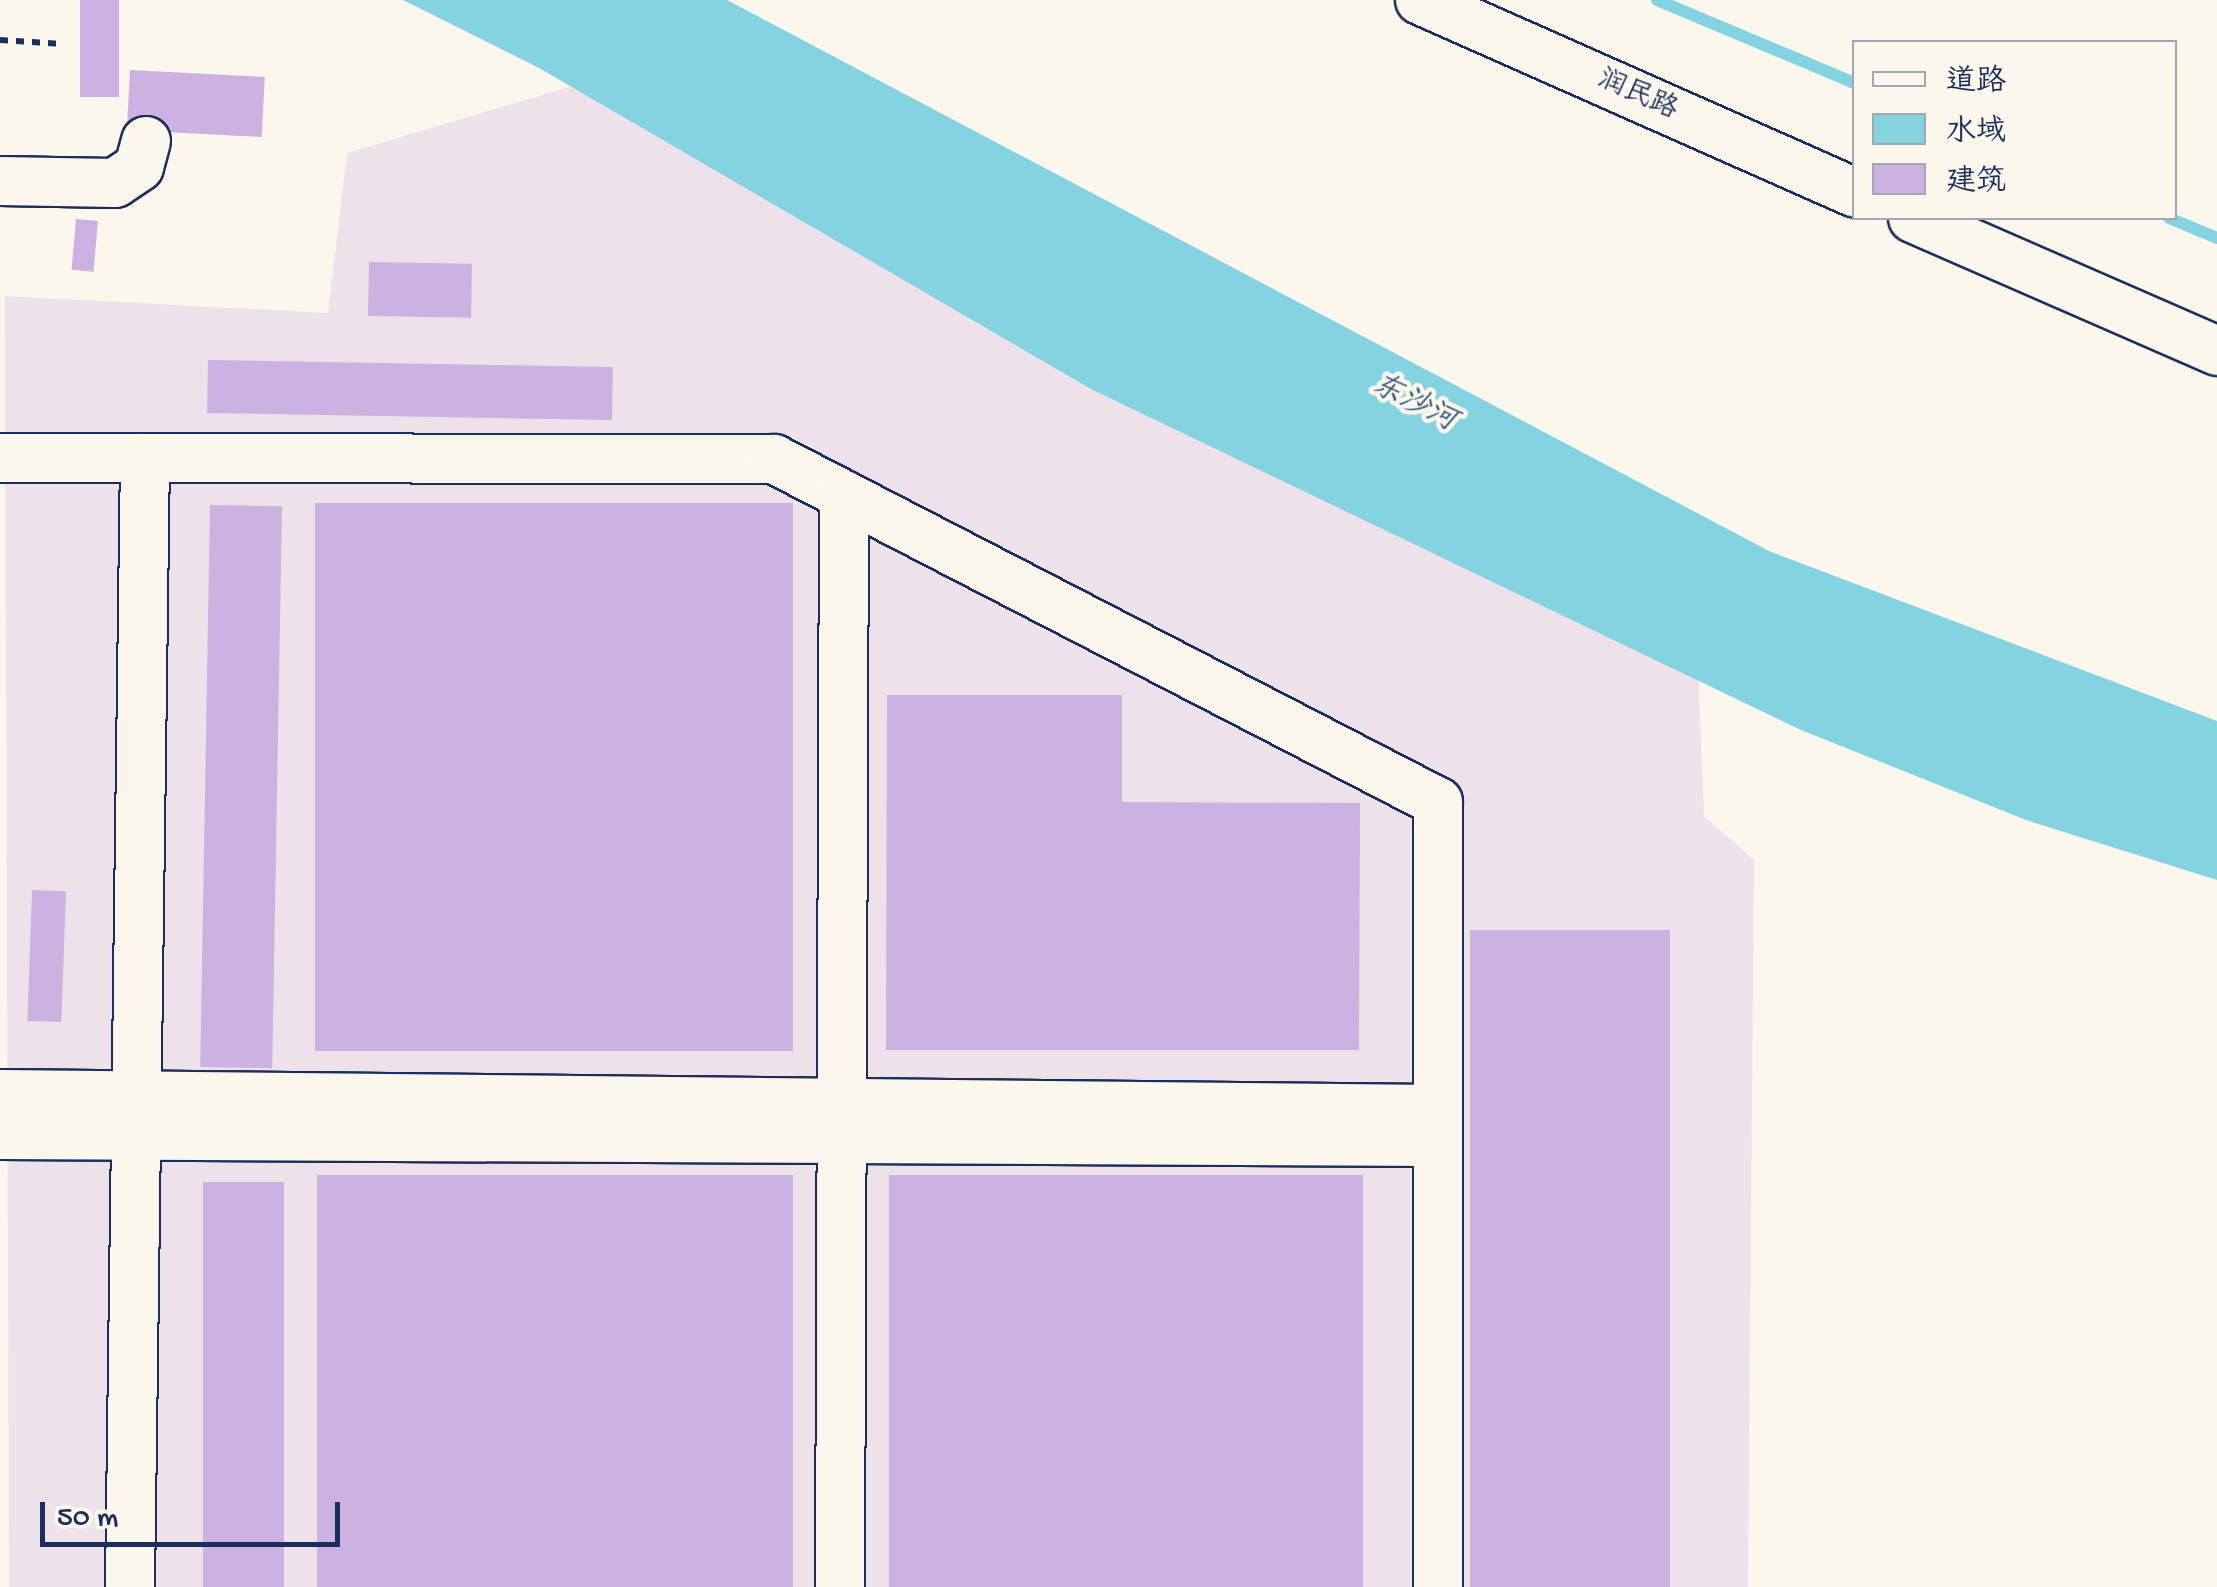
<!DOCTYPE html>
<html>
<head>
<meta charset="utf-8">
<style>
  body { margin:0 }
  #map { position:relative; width:2217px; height:1587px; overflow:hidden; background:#fbf7ec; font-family:"Gochi Hand","LXGW WenKai TC",sans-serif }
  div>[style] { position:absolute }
  .built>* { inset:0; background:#ede2e9 }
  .water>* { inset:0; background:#83d3e0 }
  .stream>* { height:12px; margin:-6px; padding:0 6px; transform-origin:6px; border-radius:6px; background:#83d3e0 }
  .building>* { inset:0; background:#cbb2e1; transform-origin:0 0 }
  .path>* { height:6px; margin-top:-3px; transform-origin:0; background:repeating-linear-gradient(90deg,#1b2f5e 0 8px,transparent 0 16px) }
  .roads { filter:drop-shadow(2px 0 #1b2f5e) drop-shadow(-2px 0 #1b2f5e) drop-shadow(0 2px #1b2f5e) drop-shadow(0 -2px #1b2f5e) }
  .minor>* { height:48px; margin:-24px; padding:0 24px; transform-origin:24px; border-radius:24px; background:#fbf7ec }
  span { translate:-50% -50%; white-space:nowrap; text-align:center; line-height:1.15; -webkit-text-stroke:9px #fbf7ec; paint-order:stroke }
  .street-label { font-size:28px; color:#1b2f5e }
  .water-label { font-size:30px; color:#35587e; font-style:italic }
  .legend { position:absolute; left:1852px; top:40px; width:325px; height:180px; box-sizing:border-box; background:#fbf7ec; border:2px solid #a1a7b3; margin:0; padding:12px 18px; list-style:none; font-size:30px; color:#1b2f5e }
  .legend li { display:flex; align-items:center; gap:20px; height:50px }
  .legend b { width:50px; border:2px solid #a1a7b3 }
  .scale { position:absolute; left:40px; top:1502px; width:300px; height:45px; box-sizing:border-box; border:5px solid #1b2f5e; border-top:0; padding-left:12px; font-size:30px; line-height:35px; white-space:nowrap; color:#1b2f5e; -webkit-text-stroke:8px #fbf7ec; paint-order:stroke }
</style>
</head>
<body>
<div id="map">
  <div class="built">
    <div style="clip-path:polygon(606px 76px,1698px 661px,1704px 816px,1754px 860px,1748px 1587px,9px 1587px,5px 296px,328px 313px,347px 153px)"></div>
  </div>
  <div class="water">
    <div style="clip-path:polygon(403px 0,727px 0,1769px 551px,2217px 721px,2217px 880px,2026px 820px,1801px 730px,1091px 389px,539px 68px)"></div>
  </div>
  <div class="stream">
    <div style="left:1657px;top:0;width:214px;rotate:22.8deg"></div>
    <div style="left:2169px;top:218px;width:52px;rotate:22.6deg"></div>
  </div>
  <div class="building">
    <div style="left:80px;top:0;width:39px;height:97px"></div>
    <div style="left:130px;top:70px;width:135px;height:60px;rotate:3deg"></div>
    <div style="left:76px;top:219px;width:22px;height:51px;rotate:5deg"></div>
    <div style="left:369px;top:262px;width:103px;height:54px;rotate:1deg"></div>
    <div style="left:208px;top:360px;width:405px;height:53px;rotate:1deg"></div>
    <div style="left:315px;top:503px;width:478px;height:548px"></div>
    <div style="left:210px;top:505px;width:72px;height:562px;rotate:1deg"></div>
    <div style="clip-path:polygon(887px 695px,1122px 695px,1122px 802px,1360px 803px,1359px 1050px,886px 1050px)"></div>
    <div style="left:32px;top:890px;width:34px;height:131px;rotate:2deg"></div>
    <div style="left:1470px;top:930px;width:200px;height:657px"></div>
    <div style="left:317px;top:1175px;width:476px;height:412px"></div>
    <div style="left:889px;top:1175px;width:474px;height:412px"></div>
    <div style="left:203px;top:1182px;width:81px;height:405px"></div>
  </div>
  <div class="path">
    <div style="left:0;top:40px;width:63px;rotate:3.6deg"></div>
  </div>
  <div class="roads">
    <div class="minor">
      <div style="left:1420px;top:0;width:475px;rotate:23.9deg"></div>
      <div style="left:0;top:181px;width:115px;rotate:1deg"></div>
      <div style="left:115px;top:183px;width:29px;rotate:-34deg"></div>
      <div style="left:139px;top:167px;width:27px;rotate:-75deg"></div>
      <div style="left:1913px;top:218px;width:332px;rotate:23.6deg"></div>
      <div style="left:0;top:458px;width:774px;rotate:0.07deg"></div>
      <div style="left:774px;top:459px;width:747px;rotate:27.32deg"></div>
      <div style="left:1438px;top:802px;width:785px;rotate:90deg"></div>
      <div style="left:0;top:1094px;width:1437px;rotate:0.6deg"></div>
      <div style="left:0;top:1135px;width:1437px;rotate:0.28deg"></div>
      <div style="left:130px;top:1587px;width:1129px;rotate:-89.24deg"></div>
      <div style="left:840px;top:1587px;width:1092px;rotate:-89.79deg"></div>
    </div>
  </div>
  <div class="street-label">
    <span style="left:1637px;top:96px;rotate:24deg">润民路</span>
  </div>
  <div class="water-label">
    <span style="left:1413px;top:405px;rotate:27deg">东沙河</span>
  </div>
  <ul class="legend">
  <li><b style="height:12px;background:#fbf7ec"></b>道路</li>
  <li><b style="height:28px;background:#83d3e0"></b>水域</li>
  <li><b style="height:28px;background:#cbb2e1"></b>建筑</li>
  </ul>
  <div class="scale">50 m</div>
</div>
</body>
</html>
